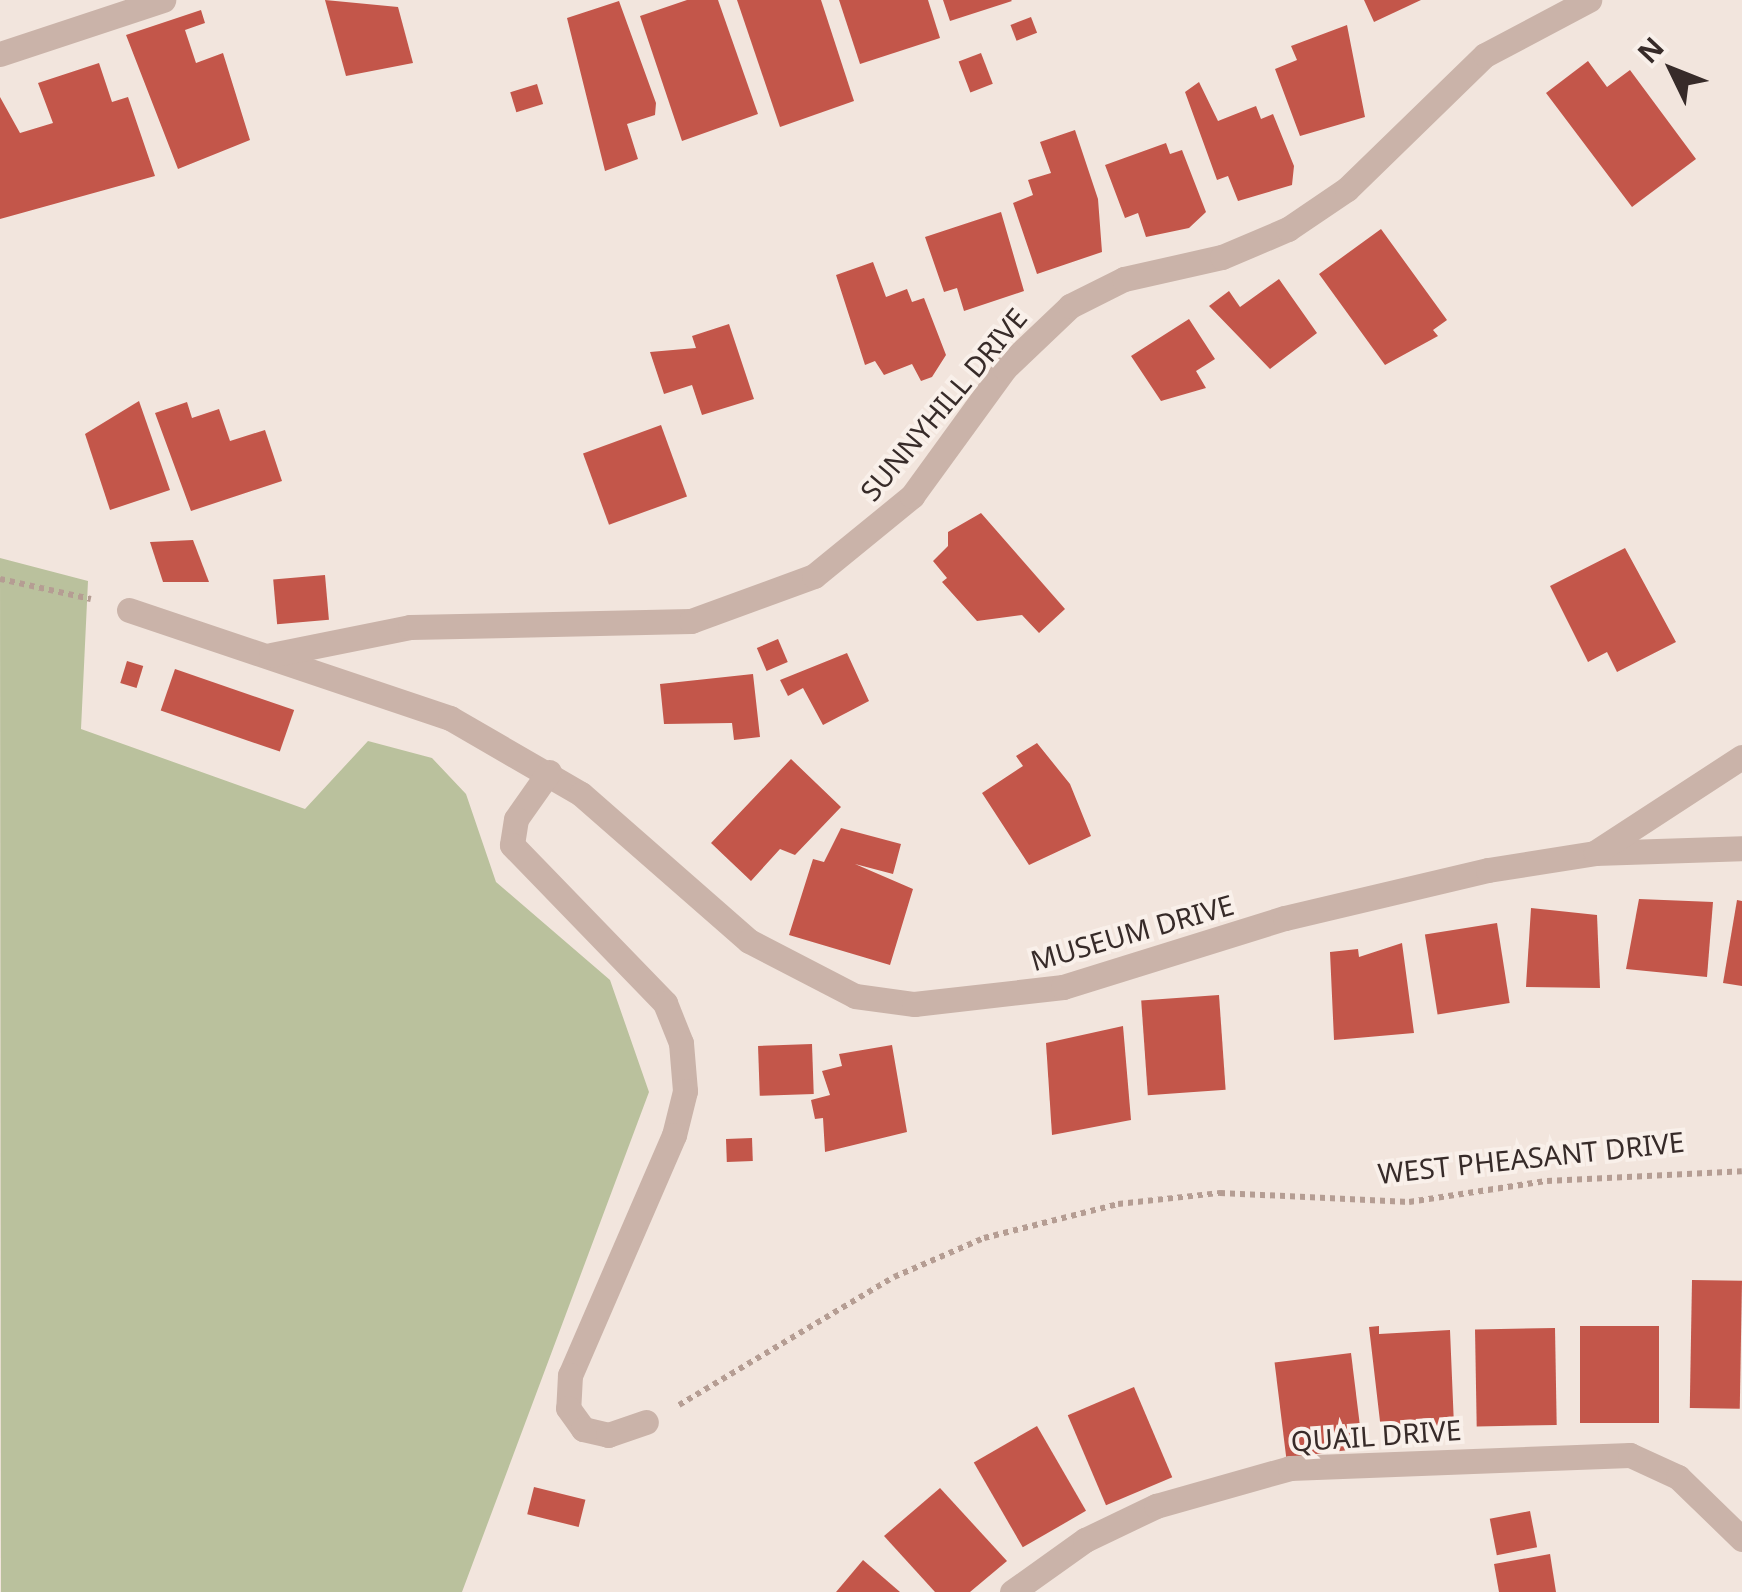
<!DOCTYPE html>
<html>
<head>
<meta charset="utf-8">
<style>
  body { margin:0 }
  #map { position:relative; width:1742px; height:1592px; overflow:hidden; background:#f2e5dd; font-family:"Noto Sans",sans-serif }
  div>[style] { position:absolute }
  .green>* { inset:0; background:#bac19d }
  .building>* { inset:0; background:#c3564a; transform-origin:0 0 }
  .path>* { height:6px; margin-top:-3px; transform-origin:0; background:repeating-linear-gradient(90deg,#b59d93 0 5px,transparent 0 10px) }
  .street>* { height:25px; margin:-12.5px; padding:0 12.5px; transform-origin:12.5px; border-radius:12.5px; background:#cab3a9 }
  span { translate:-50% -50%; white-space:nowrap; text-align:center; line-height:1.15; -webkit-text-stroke:8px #f9f0ea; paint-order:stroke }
  .street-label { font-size:28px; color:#372b29 }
  .north { position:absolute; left:1622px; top:20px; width:100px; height:100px; -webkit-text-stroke:8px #f9f0ea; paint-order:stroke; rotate:313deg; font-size:28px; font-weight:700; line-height:40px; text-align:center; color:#372b29 }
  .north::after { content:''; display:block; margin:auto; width:35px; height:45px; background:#372b29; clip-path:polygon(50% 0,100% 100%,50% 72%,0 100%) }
</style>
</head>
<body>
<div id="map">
  <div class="green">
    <div style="clip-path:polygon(0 558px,88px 581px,81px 729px,305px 809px,368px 741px,432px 758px,466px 794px,496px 882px,610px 980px,649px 1092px,462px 1592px,1px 1592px)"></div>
  </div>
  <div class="building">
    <div style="clip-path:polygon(325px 0,398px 7px,413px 63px,346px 76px)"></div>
    <div style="clip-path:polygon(687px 0,718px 0,758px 114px,682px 141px,640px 16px)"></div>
    <div style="clip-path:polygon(737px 0,821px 0,854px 101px,780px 127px)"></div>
    <div style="clip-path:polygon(839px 0,928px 0,940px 38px,860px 64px)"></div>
    <div style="clip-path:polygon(943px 0,1011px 0,1012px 1px,950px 21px)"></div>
    <div style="clip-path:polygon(1364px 0,1421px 0,1374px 22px)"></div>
    <div style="clip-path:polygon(619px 1px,656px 103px,655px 115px,627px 124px,638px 159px,605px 171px,567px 18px)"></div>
    <div style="clip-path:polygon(201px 10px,205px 23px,185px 30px,196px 63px,223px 53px,250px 140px,178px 169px,126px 35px)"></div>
    <div style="left:1031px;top:17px;width:17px;height:22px;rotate:69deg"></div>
    <div style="clip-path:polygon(1347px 25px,1365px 117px,1300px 136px,1275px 69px,1297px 60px,1291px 46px)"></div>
    <div style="left:981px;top:53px;width:33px;height:24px;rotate:69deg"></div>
    <div style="clip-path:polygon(1588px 61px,1607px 87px,1630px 70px,1696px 159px,1632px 207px,1546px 93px)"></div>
    <div style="clip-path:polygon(99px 63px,112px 102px,128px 97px,155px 176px,0 219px,0 97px,20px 133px,53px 123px,38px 83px)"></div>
    <div style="clip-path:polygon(1199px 82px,1218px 121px,1256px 106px,1261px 119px,1273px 114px,1294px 166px,1292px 185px,1238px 201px,1228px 176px,1217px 180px,1185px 92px)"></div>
    <div style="left:537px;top:84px;width:21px;height:28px;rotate:73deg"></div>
    <div style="clip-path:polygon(1075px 130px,1098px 199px,1102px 252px,1037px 274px,1013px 203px,1033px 195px,1028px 180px,1051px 173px,1040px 142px)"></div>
    <div style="clip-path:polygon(1166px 143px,1170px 154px,1182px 150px,1206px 212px,1189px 228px,1146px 237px,1138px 213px,1125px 218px,1105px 165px)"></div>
    <div style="clip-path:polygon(1001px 212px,1024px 291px,964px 311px,957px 288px,944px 292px,925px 237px)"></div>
    <div style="clip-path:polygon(1381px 229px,1447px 320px,1433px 330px,1438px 336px,1385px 365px,1319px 274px)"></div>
    <div style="clip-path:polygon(873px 262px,886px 297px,907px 289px,912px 302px,924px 298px,946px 355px,932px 377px,921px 381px,912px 364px,884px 375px,875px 361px,865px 365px,836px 275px)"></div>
    <div style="clip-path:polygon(1279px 279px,1317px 333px,1270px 369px,1209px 306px,1229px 291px,1240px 307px)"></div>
    <div style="clip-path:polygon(1189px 319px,1215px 359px,1196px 371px,1206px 388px,1161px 401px,1131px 356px)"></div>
    <div style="clip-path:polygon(729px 324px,754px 399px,702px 415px,692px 385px,664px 394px,650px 352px,696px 348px,692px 336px)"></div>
    <div style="clip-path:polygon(139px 401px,170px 490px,110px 510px,85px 434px)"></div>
    <div style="clip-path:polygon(187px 402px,192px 418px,219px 409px,230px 441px,265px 430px,282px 481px,191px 511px,155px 413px)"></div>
    <div style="left:661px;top:425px;width:76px;height:83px;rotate:70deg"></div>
    <div style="clip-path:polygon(981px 513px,1065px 609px,1039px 633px,1022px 615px,977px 621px,942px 582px,947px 578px,933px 561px,948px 546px,948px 532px)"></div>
    <div style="clip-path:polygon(193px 540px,209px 582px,163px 582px,150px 542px)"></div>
    <div style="clip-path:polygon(1625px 548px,1676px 642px,1617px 672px,1607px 652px,1588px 662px,1550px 586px)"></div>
    <div style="left:325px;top:575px;width:45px;height:52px;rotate:85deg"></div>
    <div style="left:778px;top:639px;width:25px;height:23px;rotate:67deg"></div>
    <div style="clip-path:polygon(847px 653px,869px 701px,823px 725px,803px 688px,788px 696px,780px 680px)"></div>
    <div style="left:127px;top:661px;width:17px;height:23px;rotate:17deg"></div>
    <div style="left:175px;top:669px;width:126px;height:44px;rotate:19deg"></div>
    <div style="clip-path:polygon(753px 674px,760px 737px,734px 740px,732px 723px,664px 724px,660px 684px)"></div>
    <div style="clip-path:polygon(1037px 743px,1070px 784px,1091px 836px,1029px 865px,982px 793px,1023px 766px,1016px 756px)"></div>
    <div style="clip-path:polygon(791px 759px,841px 807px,795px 855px,780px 849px,751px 881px,711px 843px)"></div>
    <div style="clip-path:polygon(841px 828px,901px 844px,893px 874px,855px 864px,913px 889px,890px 965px,789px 935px,813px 859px,824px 862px)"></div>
    <div style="clip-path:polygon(1639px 899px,1713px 902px,1707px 977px,1626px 969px)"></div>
    <div style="clip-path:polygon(1737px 900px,1742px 901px,1742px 986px,1723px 983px)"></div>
    <div style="clip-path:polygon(1531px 908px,1597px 915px,1600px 988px,1526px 987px)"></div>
    <div style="left:1497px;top:923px;width:81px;height:73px;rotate:81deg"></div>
    <div style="clip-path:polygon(1402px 943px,1414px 1033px,1334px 1040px,1330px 952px,1358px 949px,1359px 957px)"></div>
    <div style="left:1219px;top:995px;width:95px;height:78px;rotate:86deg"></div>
    <div style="clip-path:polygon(1123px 1026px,1131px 1120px,1052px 1135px,1046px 1043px)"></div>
    <div style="left:812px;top:1044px;width:50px;height:54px;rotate:88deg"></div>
    <div style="clip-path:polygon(892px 1045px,907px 1132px,825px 1152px,823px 1118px,815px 1119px,811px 1100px,830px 1095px,822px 1071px,842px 1066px,839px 1054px)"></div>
    <div style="left:752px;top:1138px;width:23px;height:26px;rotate:88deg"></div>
    <div style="left:1692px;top:1280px;width:50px;height:128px;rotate:1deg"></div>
    <div style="clip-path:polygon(1379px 1326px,1379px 1334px,1450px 1330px,1454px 1426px,1381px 1430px,1369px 1327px)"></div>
    <div style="left:1580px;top:1326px;width:79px;height:97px"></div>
    <div style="left:1555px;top:1328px;width:97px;height:80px;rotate:89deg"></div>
    <div style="left:1351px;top:1353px;width:96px;height:77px;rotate:83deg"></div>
    <div style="left:1134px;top:1387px;width:98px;height:72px;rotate:67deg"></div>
    <div style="left:1037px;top:1426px;width:98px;height:73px;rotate:60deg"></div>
    <div style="left:534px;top:1487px;width:53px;height:28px;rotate:14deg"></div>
    <div style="clip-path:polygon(940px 1488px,1007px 1561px,970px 1592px,935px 1592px,884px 1536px)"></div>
    <div style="left:1530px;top:1511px;width:37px;height:41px;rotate:79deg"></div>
    <div style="clip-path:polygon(1550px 1554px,1556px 1592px,1499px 1592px,1494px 1564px)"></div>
    <div style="clip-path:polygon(863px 1560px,900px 1592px,836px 1592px)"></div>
  </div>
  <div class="path">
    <div style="left:0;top:579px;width:93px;rotate:12.4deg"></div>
    <div style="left:679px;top:1405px;width:250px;rotate:-30.8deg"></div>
    <div style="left:894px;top:1277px;width:98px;rotate:-23.4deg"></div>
    <div style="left:984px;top:1238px;width:138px;rotate:-14.2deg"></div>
    <div style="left:1118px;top:1204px;width:103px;rotate:-6.2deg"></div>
    <div style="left:1220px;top:1193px;width:189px;rotate:2.7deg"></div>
    <div style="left:1409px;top:1202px;width:140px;rotate:-8.7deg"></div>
    <div style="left:1547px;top:1181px;width:195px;rotate:-2.9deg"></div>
  </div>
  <div class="street">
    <div style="left:0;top:54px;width:172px;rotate:-18.3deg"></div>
    <div style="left:129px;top:610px;width:339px;rotate:18.6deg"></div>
    <div style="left:450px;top:718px;width:151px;rotate:30.1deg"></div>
    <div style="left:581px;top:794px;width:223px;rotate:41.2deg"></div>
    <div style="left:749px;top:941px;width:119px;rotate:27.4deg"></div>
    <div style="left:855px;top:996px;width:60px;rotate:7.7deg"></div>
    <div style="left:914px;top:1004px;width:150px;rotate:-6.5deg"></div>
    <div style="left:1063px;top:987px;width:232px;rotate:-17.3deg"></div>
    <div style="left:1285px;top:918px;width:209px;rotate:-13.3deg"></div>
    <div style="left:1488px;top:870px;width:108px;rotate:-9deg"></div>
    <div style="left:1595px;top:853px;width:147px;rotate:-1.9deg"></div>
    <div style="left:271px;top:655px;width:142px;rotate:-11.4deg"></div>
    <div style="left:410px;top:627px;width:281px;rotate:-1.2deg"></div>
    <div style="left:691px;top:621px;width:131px;rotate:-20.1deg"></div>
    <div style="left:814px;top:576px;width:127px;rotate:-39.2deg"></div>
    <div style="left:912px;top:496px;width:158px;rotate:-54deg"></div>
    <div style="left:1005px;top:368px;width:90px;rotate:-43.6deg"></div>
    <div style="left:1070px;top:306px;width:60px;rotate:-26.6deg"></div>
    <div style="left:1124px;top:279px;width:100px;rotate:-12.7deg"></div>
    <div style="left:1222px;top:257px;width:72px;rotate:-23deg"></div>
    <div style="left:1288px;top:229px;width:71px;rotate:-34.1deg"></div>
    <div style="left:1347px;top:189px;width:192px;rotate:-44.2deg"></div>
    <div style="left:1485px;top:55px;width:118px;rotate:-27.9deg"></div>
    <div style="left:549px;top:772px;width:57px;rotate:125.1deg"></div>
    <div style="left:516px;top:819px;width:26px;rotate:99deg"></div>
    <div style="left:512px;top:845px;width:220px;rotate:45.9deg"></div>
    <div style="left:665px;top:1003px;width:43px;rotate:68.2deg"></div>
    <div style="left:681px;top:1043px;width:48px;rotate:85.2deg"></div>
    <div style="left:685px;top:1091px;width:45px;rotate:104deg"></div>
    <div style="left:674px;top:1135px;width:262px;rotate:113.4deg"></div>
    <div style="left:570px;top:1375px;width:33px;rotate:93deg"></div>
    <div style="left:568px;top:1408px;width:26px;rotate:54deg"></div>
    <div style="left:583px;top:1429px;width:26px;rotate:13deg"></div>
    <div style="left:608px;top:1435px;width:40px;rotate:-18.9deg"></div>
    <div style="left:1596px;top:852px;width:174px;rotate:-33.1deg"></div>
    <div style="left:1012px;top:1592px;width:90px;rotate:-35.5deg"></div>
    <div style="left:1085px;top:1540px;width:79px;rotate:-25.6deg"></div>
    <div style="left:1156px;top:1506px;width:139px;rotate:-15.8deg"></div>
    <div style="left:1290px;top:1468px;width:340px;rotate:-2.2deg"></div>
    <div style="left:1630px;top:1455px;width:53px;rotate:24.6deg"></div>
    <div style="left:1678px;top:1477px;width:89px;rotate:44.1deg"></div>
  </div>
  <div class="street-label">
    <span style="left:943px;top:404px;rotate:-50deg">SUNNYHILL DRIVE</span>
    <span style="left:1132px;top:932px;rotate:-16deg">MUSEUM DRIVE</span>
    <span style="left:1531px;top:1157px;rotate:-6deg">WEST PHEASANT DRIVE</span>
    <span style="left:1376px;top:1435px;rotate:-4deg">QUAIL DRIVE</span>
  </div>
  <div class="north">N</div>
</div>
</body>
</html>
